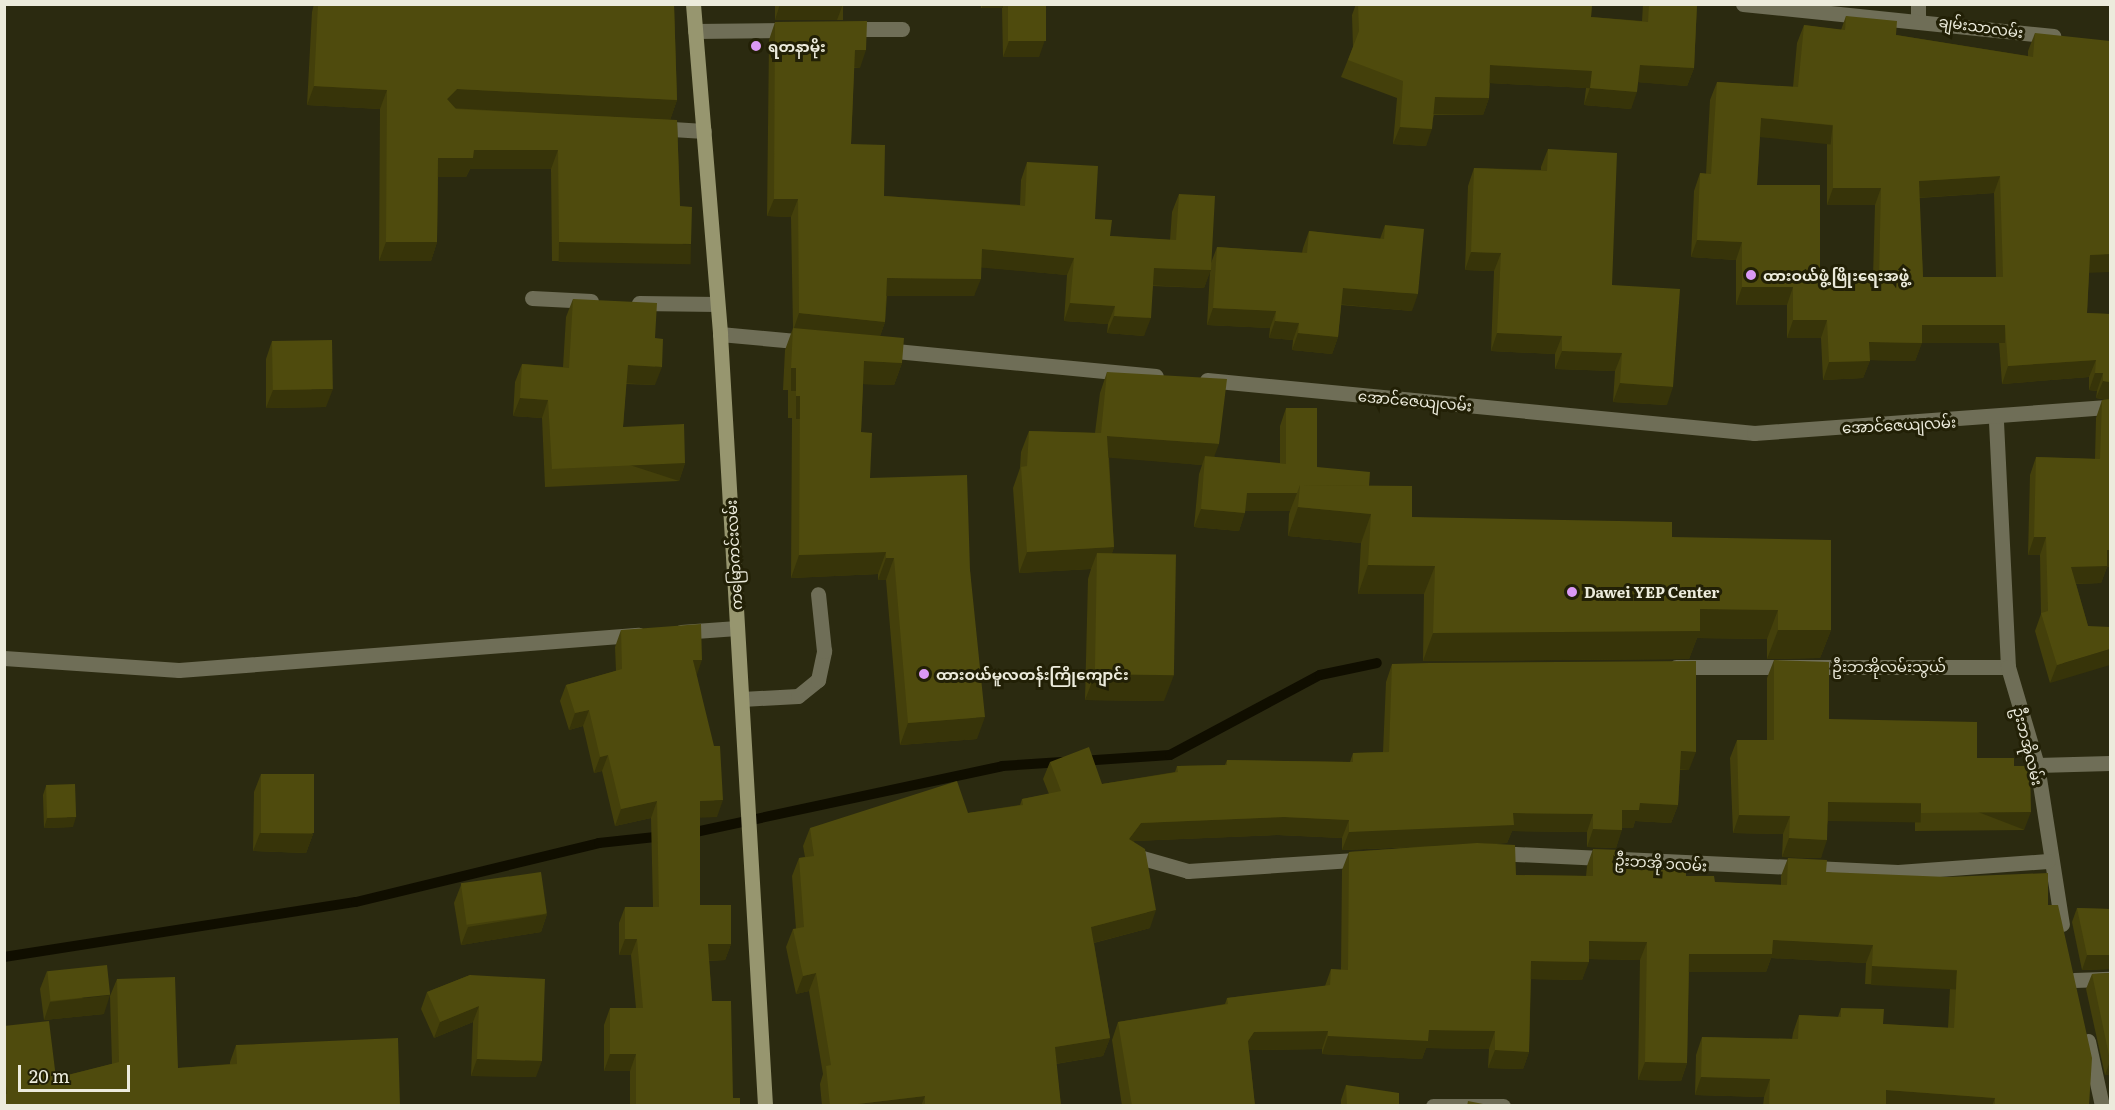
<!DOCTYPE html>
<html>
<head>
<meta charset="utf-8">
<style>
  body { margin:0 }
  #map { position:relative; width:2115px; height:1110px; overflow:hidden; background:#2b2a10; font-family:Literata,"Noto Sans Myanmar",serif }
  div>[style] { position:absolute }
  .stream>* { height:10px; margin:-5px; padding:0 5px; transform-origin:5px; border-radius:5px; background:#100e00 }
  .lane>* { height:15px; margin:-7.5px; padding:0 7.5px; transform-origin:7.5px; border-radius:7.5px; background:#6f6e57 }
  .street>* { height:15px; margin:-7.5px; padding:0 7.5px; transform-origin:7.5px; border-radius:7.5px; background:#6f6e57 }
  .secondary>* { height:15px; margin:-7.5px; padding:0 7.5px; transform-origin:7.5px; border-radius:7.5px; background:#97966f }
  .wall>* { inset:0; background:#44400b; transform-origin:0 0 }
  .shaded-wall>* { inset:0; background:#373409; transform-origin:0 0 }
  .building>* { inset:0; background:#4f4b0d; transform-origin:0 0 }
  .dots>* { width:16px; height:16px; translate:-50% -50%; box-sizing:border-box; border:3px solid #222006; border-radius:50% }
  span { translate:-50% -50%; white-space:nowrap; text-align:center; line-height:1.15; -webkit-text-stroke:6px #222006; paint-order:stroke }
  .street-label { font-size:15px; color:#ecebdc }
  .poi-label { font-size:15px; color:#ecebdc; font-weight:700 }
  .left { translate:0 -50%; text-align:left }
  .frame { position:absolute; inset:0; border:6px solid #ecebdc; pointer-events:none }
  .scale { position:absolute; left:18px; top:1065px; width:112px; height:27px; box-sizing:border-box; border:3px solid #ecebdc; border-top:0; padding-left:8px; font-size:18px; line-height:21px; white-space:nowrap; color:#ecebdc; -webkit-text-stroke:4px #222006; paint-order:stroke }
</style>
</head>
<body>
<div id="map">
  <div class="stream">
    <div style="left:1081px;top:761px;width:89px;rotate:-3.9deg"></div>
    <div style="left:1170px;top:755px;width:170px;rotate:-28.1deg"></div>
    <div style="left:1320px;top:675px;width:58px;rotate:-11.9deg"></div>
    <div style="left:686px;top:834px;width:323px;rotate:-12.1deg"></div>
    <div style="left:1002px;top:766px;width:60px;rotate:-3.8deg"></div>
    <div style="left:4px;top:957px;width:356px;rotate:-8.9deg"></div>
    <div style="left:356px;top:902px;width:250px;rotate:-13.6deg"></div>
    <div style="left:599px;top:843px;width:66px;rotate:-6.1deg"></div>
  </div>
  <div class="lane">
    <div style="left:1918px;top:4px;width:14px;rotate:90deg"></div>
    <div style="left:848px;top:29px;width:54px"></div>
    <div style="left:695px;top:31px;width:96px;rotate:-0.6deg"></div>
    <div style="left:656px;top:128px;width:48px;rotate:3.6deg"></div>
    <div style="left:532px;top:298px;width:59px;rotate:2.9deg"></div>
    <div style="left:639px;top:303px;width:78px;rotate:0.7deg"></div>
    <div style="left:681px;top:632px;width:56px;rotate:-4.1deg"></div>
    <div style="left:4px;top:658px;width:175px;rotate:3.9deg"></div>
    <div style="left:179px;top:670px;width:461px;rotate:-4.4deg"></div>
    <div style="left:1676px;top:667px;width:332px"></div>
    <div style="left:2008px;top:667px;width:248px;rotate:-92.8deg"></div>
    <div style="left:742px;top:699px;width:56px;rotate:-3.1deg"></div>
    <div style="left:798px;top:696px;width:26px;rotate:-39deg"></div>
    <div style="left:818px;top:680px;width:30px;rotate:-78deg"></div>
    <div style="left:824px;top:651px;width:57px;rotate:-96deg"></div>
  </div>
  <div class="street">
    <div style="left:1743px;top:4px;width:312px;rotate:5.9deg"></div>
    <div style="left:720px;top:334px;width:87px;rotate:5.3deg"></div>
    <div style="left:885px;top:350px;width:272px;rotate:5.5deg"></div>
    <div style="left:1207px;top:380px;width:550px;rotate:5.53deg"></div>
    <div style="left:1754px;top:433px;width:357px;rotate:-4.2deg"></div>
    <div style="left:2008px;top:667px;width:102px;rotate:73.5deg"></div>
    <div style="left:2037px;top:765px;width:161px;rotate:81.1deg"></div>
    <div style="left:2037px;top:765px;width:73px;rotate:-1.6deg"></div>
    <div style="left:1495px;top:853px;width:403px;rotate:2.7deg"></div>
    <div style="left:1898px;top:872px;width:150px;rotate:-4.2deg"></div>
    <div style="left:1132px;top:855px;width:58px;rotate:15.9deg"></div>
    <div style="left:1188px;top:871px;width:179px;rotate:-3.8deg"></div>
    <div style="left:2074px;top:980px;width:36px;rotate:-2deg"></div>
    <div style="left:2088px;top:1041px;width:66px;rotate:77.8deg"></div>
    <div style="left:1433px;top:1106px;width:70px"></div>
  </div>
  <div class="secondary">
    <div style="left:693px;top:4px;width:331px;rotate:85.3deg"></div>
    <div style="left:720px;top:334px;width:773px;rotate:86.66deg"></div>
  </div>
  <div class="wall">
    <div style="clip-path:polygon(314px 4px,674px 4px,677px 100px,670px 120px,677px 120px,680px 206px,684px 263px,552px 261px,551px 169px,470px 169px,466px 177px,438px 177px,437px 242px,431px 261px,379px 261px,380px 109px,307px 105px,312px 12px)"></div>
    <div style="left:775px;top:4px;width:68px;height:16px"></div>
    <div style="clip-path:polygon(981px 4px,1046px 4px,1039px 57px,1003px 57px,1002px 8px,981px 8px)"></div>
    <div style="clip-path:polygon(1356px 4px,1592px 4px,1591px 17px,1642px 21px,1643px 4px,1697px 4px,1694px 68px,1687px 86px,1638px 82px,1631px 109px,1584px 105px,1586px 88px,1490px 83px,1489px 98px,1483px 115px,1434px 115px,1426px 146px,1393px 144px,1397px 98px,1341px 77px,1353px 47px,1352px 15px)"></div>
    <div style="clip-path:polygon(evenodd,1846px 16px,1896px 35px,2028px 56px,2028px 51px,2035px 33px,2109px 94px,2110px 272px,2089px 272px,2087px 313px,2110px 314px,2110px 567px,2107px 567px,2101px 583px,2076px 584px,2088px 626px,2050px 683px,2035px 631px,2041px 614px,2040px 555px,2028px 555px,2030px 475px,2036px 457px,2095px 459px,2096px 418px,2102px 400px,2107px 400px,2096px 398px,2097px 391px,2089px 390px,2089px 377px,2002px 384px,1999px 342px,1922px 342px,1915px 361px,1870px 360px,1863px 378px,1823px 380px,1821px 338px,1787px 338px,1787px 305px,1736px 305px,1736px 260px,1691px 257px,1694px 191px,1700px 173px,1706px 174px,1710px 100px,1717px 82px,1793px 87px,1797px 43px,1804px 25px,1841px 30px,1846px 16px,1760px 136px,1827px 143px,1827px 205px,1875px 205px,1873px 277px,1820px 278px,1757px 185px,1760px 136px,1846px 16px,1994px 193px,1996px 277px,1923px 277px,1919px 198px,1994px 193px)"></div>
    <div style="clip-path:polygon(775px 22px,860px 68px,854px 68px,851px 144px,884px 196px,1020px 205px,1021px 180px,1027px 162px,1095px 219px,1110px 236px,1170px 240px,1172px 212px,1179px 194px,1211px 263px,1217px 247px,1302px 253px,1303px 248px,1309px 231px,1380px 239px,1385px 225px,1412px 311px,1341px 305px,1338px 337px,1332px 354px,1292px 350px,1293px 340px,1269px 338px,1270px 328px,1207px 325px,1210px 271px,1204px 288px,1153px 286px,1144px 336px,1107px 333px,1108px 324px,1064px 321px,1067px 275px,981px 267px,974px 296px,887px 296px,885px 322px,880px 336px,902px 363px,894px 385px,863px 384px,861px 432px,870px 478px,970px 570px,977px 739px,900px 745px,886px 580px,878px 580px,878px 574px,791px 578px,792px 418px,788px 418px,788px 390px,783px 390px,785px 350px,793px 328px,791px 217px,767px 216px,769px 40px)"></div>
    <div style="clip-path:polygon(1548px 149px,1612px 285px,1667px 405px,1613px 402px,1615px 371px,1555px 369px,1555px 354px,1491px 351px,1494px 271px,1465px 270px,1468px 186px,1474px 168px,1541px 170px,1541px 167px)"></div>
    <div style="clip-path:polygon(573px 299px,655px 338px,655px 385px,626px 384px,623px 427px,685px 463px,679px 481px,545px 487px,542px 418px,513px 416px,515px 382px,522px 364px,563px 367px,566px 317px)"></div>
    <div style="clip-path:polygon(272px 341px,326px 407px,266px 408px,266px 359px)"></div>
    <div style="clip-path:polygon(1107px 372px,1215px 457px,1280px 463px,1280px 426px,1286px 408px,1317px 467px,1369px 486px,1412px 517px,1672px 537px,1831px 630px,1820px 658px,1767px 659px,1767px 639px,1697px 638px,1689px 659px,1423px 661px,1424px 594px,1358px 594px,1361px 543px,1288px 536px,1289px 514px,1290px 511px,1245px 511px,1239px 531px,1194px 527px,1199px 474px,1202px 465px,1109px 457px,1114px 547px,1112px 553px,1164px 701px,1085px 700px,1088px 579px,1091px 569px,1019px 573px,1013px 488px,1020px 468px,1021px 452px,1029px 431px,1095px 433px,1100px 393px)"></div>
    <div style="clip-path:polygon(621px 630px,697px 676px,717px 817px,700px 817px,700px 905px,731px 944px,725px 960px,709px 961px,712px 1001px,733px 1098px,740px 1106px,630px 1106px,630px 1071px,604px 1071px,604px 1025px,610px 1008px,636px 1008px,631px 955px,619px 955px,619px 923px,625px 907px,653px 907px,651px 818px,615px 826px,602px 771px,594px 773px,583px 726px,569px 730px,560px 701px,566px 685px,616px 671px,615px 647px)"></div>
    <div style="clip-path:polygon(1774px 660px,1829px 719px,1977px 758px,2014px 766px,2024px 830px,1915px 831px,1915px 821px,1828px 820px,1821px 858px,1782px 857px,1783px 834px,1733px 833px,1730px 758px,1737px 740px,1767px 740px,1767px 678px)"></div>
    <div style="clip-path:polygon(1392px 664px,1689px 770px,1680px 770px,1678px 805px,1671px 823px,1635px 821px,1633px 828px,1622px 828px,1616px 848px,1587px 847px,1587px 832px,1512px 831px,1507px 843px,1493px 844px,1516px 875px,1586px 876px,1587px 866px,1593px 849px,1622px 869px,1686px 876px,1715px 882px,1781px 885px,1781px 876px,1788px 858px,1826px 872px,2048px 905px,2089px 1106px,1763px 1106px,1764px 1097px,1695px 1095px,1696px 1055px,1702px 1037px,1792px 1039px,1793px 1033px,1799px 1015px,1838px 1017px,1841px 1008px,1883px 1024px,1948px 1028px,1950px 988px,1865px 984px,1866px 963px,1771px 958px,1766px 972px,1689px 972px,1687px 1063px,1681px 1081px,1638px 1080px,1640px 960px,1589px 959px,1582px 980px,1531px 979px,1529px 1052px,1523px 1069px,1488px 1068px,1489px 1049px,1426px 1048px,1422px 1059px,1322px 1054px,1322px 1049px,1249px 1050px,1255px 1106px,1122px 1106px,1112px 1040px,1118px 1022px,1225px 1004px,1227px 998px,1325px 986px,1331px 969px,1341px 970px,1342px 870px,1349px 852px,1420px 847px,1342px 850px,1342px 838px,1278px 835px,1134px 841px,1133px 842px,1150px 928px,1094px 943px,1110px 1038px,1103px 1056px,1056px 1064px,1061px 1106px,822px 1106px,820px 1084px,823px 1074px,809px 991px,796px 994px,786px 947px,793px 929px,796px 929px,792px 876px,799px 858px,805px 857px,803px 846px,810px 828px,968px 813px,1020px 805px,1022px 799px,1049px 794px,1043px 779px,1050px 762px,1102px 784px,1175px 772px,1177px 766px,1225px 765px,1227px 760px,1350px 762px,1353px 753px,1383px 752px,1386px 682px)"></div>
    <div style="clip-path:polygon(261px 774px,313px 834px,306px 853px,253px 851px,254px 792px)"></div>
    <div style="clip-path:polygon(46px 786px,73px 827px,44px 828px,43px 795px)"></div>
    <div style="clip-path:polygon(461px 885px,547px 914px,541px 932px,461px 945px,454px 903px)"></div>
    <div style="clip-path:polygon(2077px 908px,2110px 909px,2110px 969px,2082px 970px,2072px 922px)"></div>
    <div style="clip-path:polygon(47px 971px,104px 1014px,44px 1020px,40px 989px)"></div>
    <div style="clip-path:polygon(2110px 973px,2110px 1075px,2105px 1075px,2086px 989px,2092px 974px)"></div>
    <div style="clip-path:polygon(470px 975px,536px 1077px,471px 1076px,473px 1022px,434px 1038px,421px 1009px,427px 992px)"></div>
    <div style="clip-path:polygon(117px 979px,178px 1068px,230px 1064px,230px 1062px,236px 1045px,400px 1106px,4px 1106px,4px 1026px,56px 1078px,112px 1064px,110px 996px)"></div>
    <div style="clip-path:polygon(1346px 1085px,1399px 1106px,1341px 1106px,1341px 1100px)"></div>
  </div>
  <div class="shaded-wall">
    <div style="clip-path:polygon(780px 4px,843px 4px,837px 20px,775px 20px)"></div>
    <div style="left:982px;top:4px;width:21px;height:4px"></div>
    <div style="clip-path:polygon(1045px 40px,1039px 57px,1003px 57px,1009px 41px)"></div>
    <div style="clip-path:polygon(855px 50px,866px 50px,860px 68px,849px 67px)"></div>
    <div style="left:1490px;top:65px;width:102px;height:18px;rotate:3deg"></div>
    <div style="clip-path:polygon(1640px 65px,1694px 68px,1687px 86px,1634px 82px)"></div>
    <div style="clip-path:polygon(314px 86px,387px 90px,380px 109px,307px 105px)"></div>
    <div style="clip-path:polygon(1590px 88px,1637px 92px,1631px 109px,1584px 105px)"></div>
    <div style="clip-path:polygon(457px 89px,677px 100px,670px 120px,450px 108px,447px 99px)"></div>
    <div style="clip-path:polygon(1435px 97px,1489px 98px,1483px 115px,1429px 114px)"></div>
    <div style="left:1761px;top:118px;width:72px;height:19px;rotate:6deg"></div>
    <div style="clip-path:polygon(1400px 127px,1432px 129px,1426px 146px,1393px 144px)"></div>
    <div style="clip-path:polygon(474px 150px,558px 150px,551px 169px,470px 169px,466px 177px,431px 177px,438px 158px)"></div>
    <div style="clip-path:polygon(2000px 176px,1994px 193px,1912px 198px,1919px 181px)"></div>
    <div style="clip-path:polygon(1833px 188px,1881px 188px,1875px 205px,1827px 205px)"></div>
    <div style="clip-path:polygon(774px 199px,798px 199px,791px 217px,767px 216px)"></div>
    <div style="clip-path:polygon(1697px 240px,1742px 242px,1736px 260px,1691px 257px)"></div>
    <div style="clip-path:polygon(386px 242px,437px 242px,431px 261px,379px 261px)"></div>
    <div style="left:559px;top:242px;width:132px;height:20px;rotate:1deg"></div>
    <div style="clip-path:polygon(982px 249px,1074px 258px,1067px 275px,975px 267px)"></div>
    <div style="clip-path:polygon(1471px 252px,1501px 253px,1494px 271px,1465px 270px)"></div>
    <div style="clip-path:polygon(2110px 254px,2110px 272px,2084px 273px,2090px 255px)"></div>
    <div style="clip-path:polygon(1154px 268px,1211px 270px,1204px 288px,1147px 285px)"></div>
    <div style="clip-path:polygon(887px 278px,981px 279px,974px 296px,881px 296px)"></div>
    <div style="clip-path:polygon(1742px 287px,1793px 287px,1787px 305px,1736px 305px)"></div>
    <div style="clip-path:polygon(1343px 288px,1418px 294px,1412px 311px,1337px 304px)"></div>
    <div style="clip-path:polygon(1070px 303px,1115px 306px,1108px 324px,1064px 321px)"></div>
    <div style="clip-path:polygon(1213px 308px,1276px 311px,1270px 328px,1207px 325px)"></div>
    <div style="clip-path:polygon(799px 313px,885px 322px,879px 339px,793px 331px)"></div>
    <div style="clip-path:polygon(1114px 316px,1151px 318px,1144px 336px,1107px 333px)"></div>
    <div style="clip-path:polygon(1793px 320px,1827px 320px,1821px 338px,1787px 338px)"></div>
    <div style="clip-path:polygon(1275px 321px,1299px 323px,1293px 340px,1269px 338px)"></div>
    <div style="left:1922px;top:325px;width:83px;height:18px"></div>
    <div style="clip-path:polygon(1298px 333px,1338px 337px,1332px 354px,1292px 350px)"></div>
    <div style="clip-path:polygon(1497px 333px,1562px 336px,1555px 354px,1491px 351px)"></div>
    <div style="clip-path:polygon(1869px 342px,1922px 343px,1915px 361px,1863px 360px)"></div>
    <div style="clip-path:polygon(1562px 351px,1622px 353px,1615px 371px,1555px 369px)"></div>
    <div style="clip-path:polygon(2096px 360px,2089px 377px,2002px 384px,2008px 366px)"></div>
    <div style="clip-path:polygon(864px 361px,902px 363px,894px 385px,856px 384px)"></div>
    <div style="clip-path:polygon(1870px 361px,1863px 378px,1823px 380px,1829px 362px)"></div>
    <div style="clip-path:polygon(628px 365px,662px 367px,655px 385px,621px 383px)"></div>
    <div style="left:791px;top:368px;width:5px;height:23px"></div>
    <div style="clip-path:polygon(2095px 373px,2103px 373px,2097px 391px,2089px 390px)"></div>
    <div style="clip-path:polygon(2103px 381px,2110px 382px,2110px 400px,2096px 398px)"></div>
    <div style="clip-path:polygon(1620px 383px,1673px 387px,1667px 405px,1613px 402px)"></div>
    <div style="clip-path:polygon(333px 389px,326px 407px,266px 408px,273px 390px)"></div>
    <div style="left:796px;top:396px;width:4px;height:23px"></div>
    <div style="clip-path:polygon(520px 398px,548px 400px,542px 418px,513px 416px)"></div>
    <div style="clip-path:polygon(1107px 436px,1219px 444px,1211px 465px,1205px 456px,1202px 465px,1100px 457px)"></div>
    <div style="left:685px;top:463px;width:19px;height:133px;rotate:108deg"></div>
    <div style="clip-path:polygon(1247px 493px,1297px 493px,1290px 511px,1240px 511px)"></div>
    <div style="clip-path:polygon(1298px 507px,1371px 514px,1361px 543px,1288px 536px)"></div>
    <div style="clip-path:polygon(1201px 509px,1245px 513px,1239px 531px,1194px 527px)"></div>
    <div style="clip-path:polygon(2034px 537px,2046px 537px,2040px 555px,2028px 555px)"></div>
    <div style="clip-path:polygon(1114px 547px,1107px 568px,1097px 553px,1091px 569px,1019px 573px,1027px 552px)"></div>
    <div style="clip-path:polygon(2107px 550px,2110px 550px,2110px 567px,2107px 567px,2101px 583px,2064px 584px,2071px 567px)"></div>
    <div style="clip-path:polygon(886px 552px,878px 574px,791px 578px,799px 555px)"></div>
    <div style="clip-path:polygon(886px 558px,894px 558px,886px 580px,878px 580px)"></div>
    <div style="clip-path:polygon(1368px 565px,1435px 566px,1424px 594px,1358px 594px)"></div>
    <div style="clip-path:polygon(1700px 609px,1778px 610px,1767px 639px,1697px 638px,1689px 659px,1423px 661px,1433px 633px)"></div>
    <div style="clip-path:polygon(1778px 630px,1831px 630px,1820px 658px,1767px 659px)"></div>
    <div style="clip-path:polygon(2110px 649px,2110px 665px,2050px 683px,2057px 665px)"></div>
    <div style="clip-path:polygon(693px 660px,702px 660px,696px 677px)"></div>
    <div style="clip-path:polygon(1095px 674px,1174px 675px,1164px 701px,1085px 700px)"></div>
    <div style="clip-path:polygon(589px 710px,583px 726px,569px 730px,575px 713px)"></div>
    <div style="clip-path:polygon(985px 717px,977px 739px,900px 745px,908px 723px)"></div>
    <div style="clip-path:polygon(1681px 751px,1696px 752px,1689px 770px,1674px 769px)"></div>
    <div style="clip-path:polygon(608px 755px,602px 771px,594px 773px,600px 757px)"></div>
    <div style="clip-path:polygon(723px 800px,717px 817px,694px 818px,700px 801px)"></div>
    <div style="clip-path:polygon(657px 801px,651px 818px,615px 826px,621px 809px)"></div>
    <div style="left:1828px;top:802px;width:93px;height:19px;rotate:1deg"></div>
    <div style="clip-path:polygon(1640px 803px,1678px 805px,1671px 823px,1635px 821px,1633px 828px,1616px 828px,1622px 810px)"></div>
    <div style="left:2031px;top:812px;width:19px;height:110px;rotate:111deg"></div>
    <div style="clip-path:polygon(1513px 813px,1593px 814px,1587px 832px,1512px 831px,1507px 843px,1342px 850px,1349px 832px)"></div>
    <div style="clip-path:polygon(1739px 815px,1790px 816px,1783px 834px,1733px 833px)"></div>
    <div style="clip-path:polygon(76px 817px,73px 827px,44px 828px,47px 818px)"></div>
    <div style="clip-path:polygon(1284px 817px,1349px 820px,1342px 838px,1278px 835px,1134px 841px,1122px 857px,1129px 839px,1141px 823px)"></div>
    <div style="clip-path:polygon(1593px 829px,1622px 830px,1616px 848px,1587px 847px)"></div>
    <div style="clip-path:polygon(260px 833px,313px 834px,306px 853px,253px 851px)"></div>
    <div style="clip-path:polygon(1789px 838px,1827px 840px,1821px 858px,1782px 857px)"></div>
    <div style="clip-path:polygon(1156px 910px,1150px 928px,1085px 945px,1091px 927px)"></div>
    <div style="clip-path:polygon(547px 914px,541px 932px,461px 945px,468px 927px)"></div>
    <div style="clip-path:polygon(625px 939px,637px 939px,631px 955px,619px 955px)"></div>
    <div style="clip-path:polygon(1773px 940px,1873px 945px,1866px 963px,1771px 958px,1766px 972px,1683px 972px,1689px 954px)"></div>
    <div style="clip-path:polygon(1589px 941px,1647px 942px,1640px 960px,1583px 959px)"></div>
    <div style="clip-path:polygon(708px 944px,731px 944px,725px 960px,702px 961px)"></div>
    <div style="clip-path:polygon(2087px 955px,2110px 955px,2110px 969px,2082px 970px)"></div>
    <div style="clip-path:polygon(1531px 961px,1589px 962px,1582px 980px,1525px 979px)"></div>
    <div style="left:1872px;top:966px;width:85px;height:19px;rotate:3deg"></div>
    <div style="clip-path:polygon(816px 973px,809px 991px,796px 994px,803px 976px)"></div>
    <div style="clip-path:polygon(110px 995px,104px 1014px,44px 1020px,50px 1002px)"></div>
    <div style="clip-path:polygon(479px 1006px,473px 1022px,434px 1038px,440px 1022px)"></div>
    <div style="clip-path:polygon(1429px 1030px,1495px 1031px,1489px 1049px,1426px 1048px,1422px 1059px,1322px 1054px,1328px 1036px)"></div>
    <div style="clip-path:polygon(1328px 1031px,1322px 1049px,1247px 1050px,1248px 1041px,1254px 1032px)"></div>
    <div style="clip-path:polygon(1110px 1038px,1103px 1056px,1048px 1065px,1055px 1047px)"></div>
    <div style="clip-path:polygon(1495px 1050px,1529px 1052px,1523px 1069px,1488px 1068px)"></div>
    <div style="clip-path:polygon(610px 1054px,636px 1054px,630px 1071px,604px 1071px)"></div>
    <div style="clip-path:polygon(477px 1059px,542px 1061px,536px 1077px,471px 1076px)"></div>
    <div style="clip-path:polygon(2110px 1061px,2110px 1075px,2105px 1075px)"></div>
    <div style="clip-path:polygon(1645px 1062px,1687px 1063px,1681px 1081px,1638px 1080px)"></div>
    <div style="clip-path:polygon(1701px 1077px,1770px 1079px,1764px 1097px,1695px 1095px)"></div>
    <div style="clip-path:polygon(1886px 1090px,1995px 1098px,1992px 1106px,1880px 1106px)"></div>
    <div style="clip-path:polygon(925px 1096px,921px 1106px,841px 1106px)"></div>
  </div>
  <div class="building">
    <div style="clip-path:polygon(318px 4px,674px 4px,677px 100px,457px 89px,447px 99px,456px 109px,677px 120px,680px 206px,692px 207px,691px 244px,559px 242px,558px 150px,474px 150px,473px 158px,438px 158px,437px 242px,386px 242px,387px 90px,314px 86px)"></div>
    <div style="left:1008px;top:4px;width:38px;height:37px"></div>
    <div style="clip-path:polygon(1358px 4px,1592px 4px,1591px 17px,1648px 22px,1649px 4px,1697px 4px,1694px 68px,1640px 65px,1637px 92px,1590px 88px,1592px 71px,1490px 65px,1489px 98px,1435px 97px,1432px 129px,1400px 127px,1403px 81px,1348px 60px,1359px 31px)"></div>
    <div style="clip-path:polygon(evenodd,1846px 16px,1897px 21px,1896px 35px,2033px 57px,2035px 33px,2110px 41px,2110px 81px,2109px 94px,2110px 137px,2110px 254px,2090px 255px,2087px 313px,2110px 314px,2110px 382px,2103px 381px,2103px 373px,2095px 373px,2096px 360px,2008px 366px,2005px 325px,1922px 325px,1922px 343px,1869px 342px,1870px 361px,1829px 362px,1827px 320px,1793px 320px,1793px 287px,1742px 287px,1742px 242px,1697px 240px,1700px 173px,1711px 174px,1717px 82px,1798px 87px,1804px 25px,1845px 30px,1846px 16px,1761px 118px,1833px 125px,1833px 188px,1881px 188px,1879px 277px,1820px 278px,1820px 185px,1757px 185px,1761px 118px,1846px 16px,2000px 176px,2003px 277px,1923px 277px,1919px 181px,2000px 176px)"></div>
    <div style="clip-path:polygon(867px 21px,866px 50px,855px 50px,851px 144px,885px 145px,884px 196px,1025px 206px,1027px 162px,1098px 166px,1095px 219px,1112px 220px,1110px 236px,1176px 240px,1179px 194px,1215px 196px,1211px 270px,1154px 268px,1151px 318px,1114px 316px,1115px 306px,1070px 303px,1074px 258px,982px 249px,981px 279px,887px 278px,885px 322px,799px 313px,798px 199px,774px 199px,775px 22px)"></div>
    <div style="clip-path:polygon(1548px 149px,1617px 153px,1612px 285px,1680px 289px,1673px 387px,1620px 383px,1622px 353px,1562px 351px,1562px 336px,1497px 333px,1501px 253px,1471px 252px,1474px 168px,1547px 171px)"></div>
    <div style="clip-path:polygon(1385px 225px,1424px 229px,1418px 294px,1343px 288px,1338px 337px,1298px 333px,1299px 323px,1275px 321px,1276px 311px,1213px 308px,1217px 247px,1307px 253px,1309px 231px,1384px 239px)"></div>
    <div style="clip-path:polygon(573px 299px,657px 303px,655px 338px,663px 339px,662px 367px,628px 365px,623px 427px,684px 424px,685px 463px,552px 469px,548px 400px,520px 398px,522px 364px,569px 368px)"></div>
    <div style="clip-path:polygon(793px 328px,904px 338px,902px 363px,864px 361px,861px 432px,872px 433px,870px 478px,967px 475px,970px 570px,985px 717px,908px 723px,894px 558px,886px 558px,886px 552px,799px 555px,800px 396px,796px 396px,796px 368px,791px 368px)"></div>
    <div style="left:332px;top:340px;width:49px;height:60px;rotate:89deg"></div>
    <div style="clip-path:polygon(1107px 372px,1227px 379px,1219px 444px,1107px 436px,1114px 547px,1027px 552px,1021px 467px,1027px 466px,1029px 431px,1101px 433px)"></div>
    <div style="clip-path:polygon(2110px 399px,2110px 550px,2107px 550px,2107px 566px,2071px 567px,2088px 626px,2110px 627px,2110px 649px,2057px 665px,2041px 613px,2048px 611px,2046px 537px,2034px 537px,2036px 457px,2100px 459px,2102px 400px)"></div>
    <div style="clip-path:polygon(1286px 408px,1317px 408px,1317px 467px,1370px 472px,1369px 486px,1300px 485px,1297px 493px,1247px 493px,1245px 513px,1201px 509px,1205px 456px,1286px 464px)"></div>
    <div style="clip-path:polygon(1300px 485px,1412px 486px,1412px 517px,1672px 522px,1672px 537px,1831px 540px,1831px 630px,1778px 630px,1778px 610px,1700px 609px,1700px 631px,1433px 633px,1435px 566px,1368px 565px,1371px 514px,1298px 507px)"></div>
    <div style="left:1097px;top:553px;width:79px;height:121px;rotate:1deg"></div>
    <div style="clip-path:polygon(701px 624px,702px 660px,693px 660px,714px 746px,720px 746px,723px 800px,700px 801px,700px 905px,731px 905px,731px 944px,708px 944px,712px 1001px,731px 1001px,733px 1098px,740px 1098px,740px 1106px,636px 1106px,636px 1054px,610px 1054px,610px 1008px,643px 1008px,637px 939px,625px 939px,625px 907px,659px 907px,657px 801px,621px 809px,608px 755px,600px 757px,589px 710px,575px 713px,566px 685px,622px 669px,621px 630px)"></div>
    <div style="clip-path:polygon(1774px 660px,1829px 662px,1829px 719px,1977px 722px,1977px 758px,2014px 758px,2014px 766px,2030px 766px,2031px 812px,1921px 813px,1921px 803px,1828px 802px,1827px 840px,1789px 838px,1790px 816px,1739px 815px,1737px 740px,1774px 740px)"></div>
    <div style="clip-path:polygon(1696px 661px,1696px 752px,1681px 751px,1678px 805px,1640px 803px,1639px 810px,1622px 810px,1622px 830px,1593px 829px,1593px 814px,1513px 813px,1514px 825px,1349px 832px,1349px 820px,1284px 817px,1141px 823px,1129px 839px,1145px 849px,1156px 910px,1091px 927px,1110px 1038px,1055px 1047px,1061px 1106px,925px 1106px,925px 1096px,841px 1106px,830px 1106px,826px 1066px,831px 1065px,816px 973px,803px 976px,793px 929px,804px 927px,799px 858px,814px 856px,810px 828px,957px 781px,968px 813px,1023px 805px,1022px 799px,1061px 791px,1050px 762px,1089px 747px,1102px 784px,1178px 772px,1177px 766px,1227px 765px,1227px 760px,1353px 762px,1353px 753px,1389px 752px,1392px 664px,1429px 663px)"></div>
    <div style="left:261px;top:774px;width:53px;height:59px"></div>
    <div style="left:75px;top:784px;width:33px;height:29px;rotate:88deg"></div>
    <div style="clip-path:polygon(1477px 843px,1515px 845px,1516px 875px,1593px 876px,1593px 849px,1622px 850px,1622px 869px,1686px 870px,1686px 876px,1714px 876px,1715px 882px,1787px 885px,1788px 858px,1827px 860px,1826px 872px,1947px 877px,2048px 873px,2048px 905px,2058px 905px,2092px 1058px,2089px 1106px,1995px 1106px,1995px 1098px,1886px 1090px,1886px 1106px,1769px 1106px,1770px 1079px,1701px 1077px,1702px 1037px,1798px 1039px,1799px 1015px,1841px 1017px,1841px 1008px,1884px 1009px,1883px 1024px,1954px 1028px,1957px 970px,1872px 966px,1873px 945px,1773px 940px,1772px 954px,1689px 954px,1687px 1063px,1645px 1062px,1647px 942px,1589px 941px,1589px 962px,1531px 961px,1529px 1052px,1495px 1050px,1495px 1031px,1429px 1030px,1428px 1041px,1328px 1036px,1328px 1031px,1254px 1032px,1248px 1041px,1255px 1106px,1132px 1106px,1118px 1022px,1228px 1004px,1227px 998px,1330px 985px,1331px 969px,1348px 970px,1349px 852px)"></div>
    <div style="left:541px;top:872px;width:42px;height:81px;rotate:82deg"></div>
    <div style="clip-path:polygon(2077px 908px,2110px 909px,2110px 955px,2087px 955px)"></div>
    <div style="left:107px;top:965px;width:30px;height:60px;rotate:84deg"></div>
    <div style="clip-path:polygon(2110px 973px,2110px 1060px,2092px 974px)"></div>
    <div style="clip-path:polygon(470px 975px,545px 979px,542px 1061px,477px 1059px,479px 1006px,440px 1022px,427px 992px)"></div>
    <div style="clip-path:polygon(175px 977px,178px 1068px,237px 1064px,236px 1045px,398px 1038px,400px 1106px,4px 1106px,4px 1094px,7px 1094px,4px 1070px,4px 1026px,49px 1021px,56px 1078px,119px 1062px,117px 979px)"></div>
    <div style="clip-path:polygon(1346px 1085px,1399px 1093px,1399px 1106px,1347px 1106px)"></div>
    <div style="clip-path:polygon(1468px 1101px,1493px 1106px,1467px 1106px)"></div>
  </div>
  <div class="dots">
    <div style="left:756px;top:46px;background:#db99f5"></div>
    <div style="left:1751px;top:275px;background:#db99f5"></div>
    <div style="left:1572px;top:592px;background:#db99f5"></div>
    <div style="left:924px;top:674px;background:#db99f5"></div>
  </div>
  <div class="street-label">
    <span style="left:1981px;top:26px;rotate:8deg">ချမ်းသာလမ်း</span>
    <span style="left:1415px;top:400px;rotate:5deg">အောင်ဇေယျလမ်း</span>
    <span style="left:1899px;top:424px;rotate:-3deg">အောင်ဇေယျလမ်း</span>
    <span style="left:733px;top:555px;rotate:-93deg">ကမြောကင်းလမ်း</span>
    <span style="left:1889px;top:666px">ဦးဘအိုလမ်းသွယ်</span>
    <span style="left:2029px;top:746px;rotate:76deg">ဦးဘအိုလမ်း</span>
    <span style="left:1661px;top:862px;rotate:4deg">ဦးဘအို ၁လမ်း</span>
  </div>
  <div class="poi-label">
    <span class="left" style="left:768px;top:46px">ရတနာမိုး</span>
    <span class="left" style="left:1763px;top:275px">ထားဝယ်ဖွံ့ဖြိုးရေးအဖွဲ့</span>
    <span class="left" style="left:1584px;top:592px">Dawei YEP Center</span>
    <span class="left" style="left:936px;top:674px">ထားဝယ်မူလတန်းကြိုကျောင်း</span>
  </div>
  <div class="frame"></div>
  <div class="scale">20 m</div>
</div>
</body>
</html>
